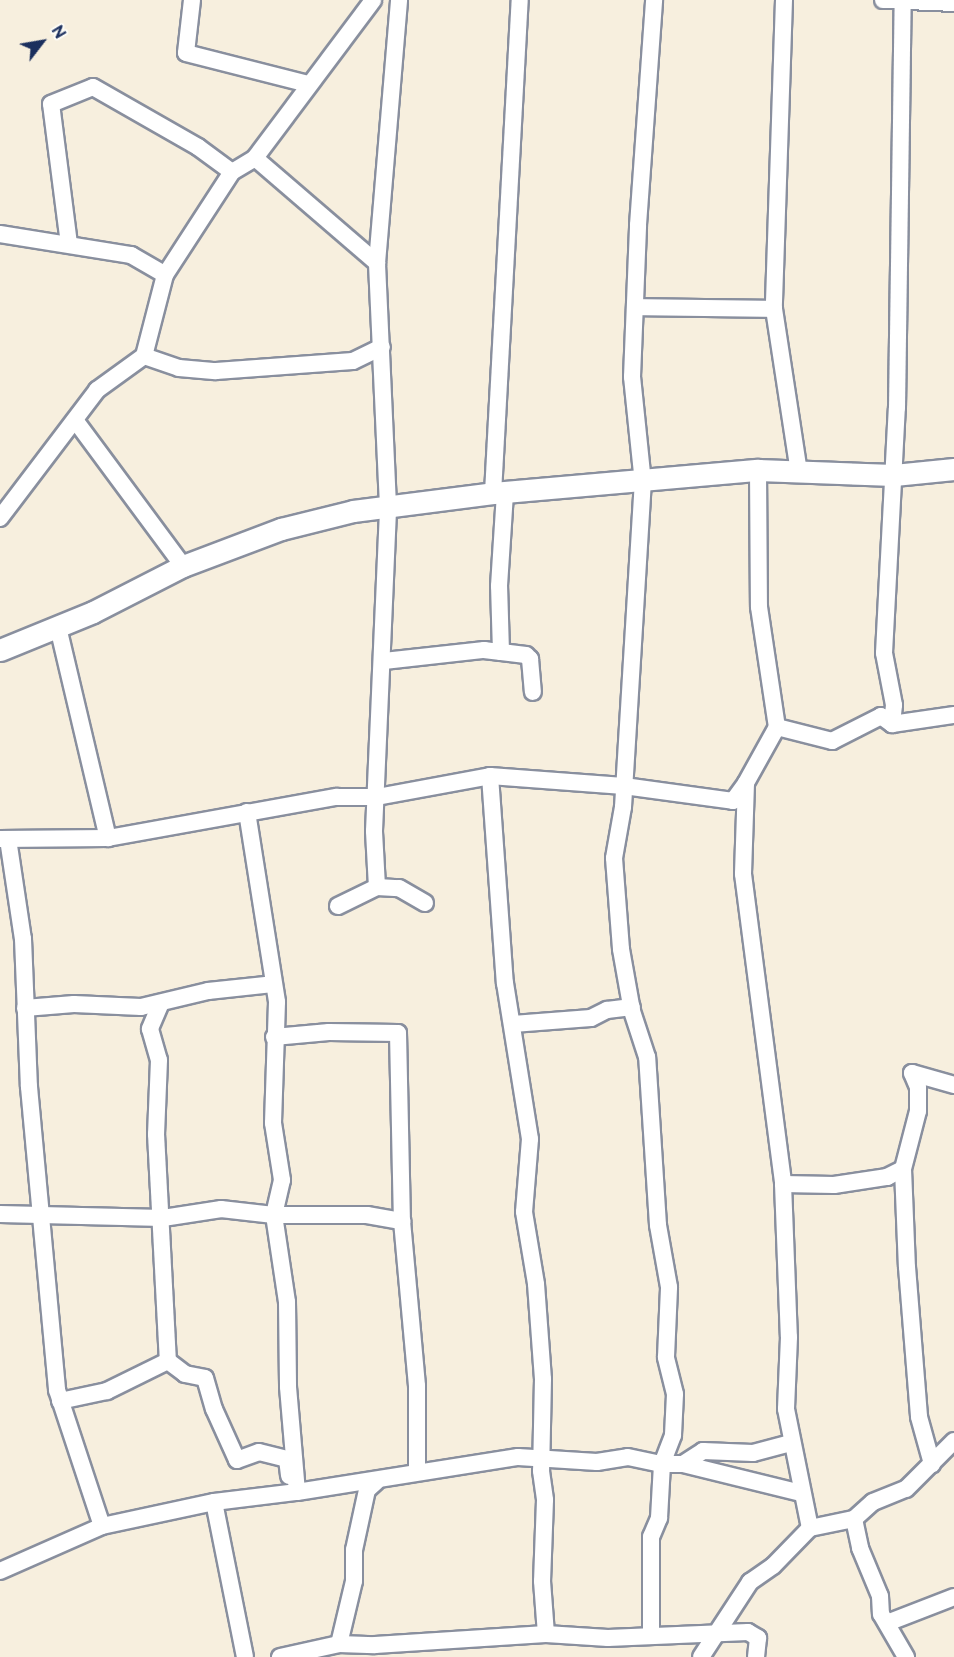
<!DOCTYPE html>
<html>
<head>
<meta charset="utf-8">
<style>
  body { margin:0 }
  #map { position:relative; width:954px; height:1657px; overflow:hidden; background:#f7efde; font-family:"Balsamiq Sans",sans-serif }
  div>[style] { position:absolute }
  .roads { filter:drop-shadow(2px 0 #898f9e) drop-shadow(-2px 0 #898f9e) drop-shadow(0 2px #898f9e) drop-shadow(0 -2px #898f9e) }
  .minor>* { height:16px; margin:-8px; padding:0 8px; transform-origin:8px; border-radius:8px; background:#fff }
  .major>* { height:21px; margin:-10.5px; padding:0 10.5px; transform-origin:10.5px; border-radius:10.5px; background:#fff }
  span { translate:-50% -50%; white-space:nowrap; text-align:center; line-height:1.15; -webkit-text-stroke:6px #fdfcf7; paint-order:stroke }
  .north { position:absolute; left:12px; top:12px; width:60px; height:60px; -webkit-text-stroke:4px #fdfcf7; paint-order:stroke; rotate:59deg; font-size:16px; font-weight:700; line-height:24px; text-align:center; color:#1b2f5e }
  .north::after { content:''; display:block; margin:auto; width:21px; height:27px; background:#1b2f5e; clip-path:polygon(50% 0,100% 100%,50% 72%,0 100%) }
</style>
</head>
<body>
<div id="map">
  <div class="roads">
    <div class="minor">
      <div style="left:192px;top:0;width:53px;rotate:96.5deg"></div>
      <div style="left:186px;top:53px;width:126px;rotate:14.3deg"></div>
      <div style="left:784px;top:0;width:309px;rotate:91.9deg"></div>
      <div style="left:774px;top:309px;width:165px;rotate:81.3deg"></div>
      <div style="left:883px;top:0;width:71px;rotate:2.4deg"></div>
      <div style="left:255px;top:158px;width:161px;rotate:40.7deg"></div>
      <div style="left:0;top:234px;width:133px;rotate:9.1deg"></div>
      <div style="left:131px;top:255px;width:39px;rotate:30deg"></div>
      <div style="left:69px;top:244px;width:141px;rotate:-97.3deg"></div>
      <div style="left:51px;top:104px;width:45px;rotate:-22deg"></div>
      <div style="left:93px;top:87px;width:121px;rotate:29.7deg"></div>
      <div style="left:198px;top:147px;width:42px;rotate:36.3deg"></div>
      <div style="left:635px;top:307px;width:139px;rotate:0.8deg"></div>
      <div style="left:144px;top:356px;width:37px;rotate:19deg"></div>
      <div style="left:179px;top:368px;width:37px;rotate:5deg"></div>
      <div style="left:216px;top:371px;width:137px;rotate:-4.2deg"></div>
      <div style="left:353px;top:361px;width:32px;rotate:-26deg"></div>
      <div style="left:75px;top:420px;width:182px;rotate:53.5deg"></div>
      <div style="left:758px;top:470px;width:137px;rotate:89.6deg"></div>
      <div style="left:759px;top:607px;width:121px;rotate:81.5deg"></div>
      <div style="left:777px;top:727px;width:64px;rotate:119deg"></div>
      <div style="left:746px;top:783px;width:91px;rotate:91.9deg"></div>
      <div style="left:743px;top:874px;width:313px;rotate:82.6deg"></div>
      <div style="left:783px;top:1184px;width:153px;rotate:87.8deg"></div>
      <div style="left:789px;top:1337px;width:72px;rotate:92.4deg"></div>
      <div style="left:786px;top:1409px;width:121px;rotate:78.6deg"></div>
      <div style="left:493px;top:493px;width:494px;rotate:-86.9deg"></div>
      <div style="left:0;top:518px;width:161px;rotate:-52.8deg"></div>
      <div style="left:97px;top:390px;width:58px;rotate:-35.9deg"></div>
      <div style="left:144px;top:356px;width:84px;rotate:-75.5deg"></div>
      <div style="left:165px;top:275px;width:123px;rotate:-57deg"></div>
      <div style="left:232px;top:172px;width:27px;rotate:-31deg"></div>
      <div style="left:255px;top:158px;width:197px;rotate:-53.2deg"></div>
      <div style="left:58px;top:627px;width:217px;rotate:76.7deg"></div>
      <div style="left:501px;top:652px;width:25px;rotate:7deg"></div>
      <div style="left:526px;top:655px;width:6px;rotate:45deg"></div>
      <div style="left:530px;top:659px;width:33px;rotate:85deg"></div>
      <div style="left:384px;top:661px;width:101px;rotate:-6.3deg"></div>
      <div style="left:484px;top:650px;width:17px;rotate:7deg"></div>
      <div style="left:501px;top:652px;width:66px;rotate:-91.7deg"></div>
      <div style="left:499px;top:586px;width:93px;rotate:-86.3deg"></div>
      <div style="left:892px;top:724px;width:19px;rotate:-84deg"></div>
      <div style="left:894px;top:705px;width:53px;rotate:-100.9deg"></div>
      <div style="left:884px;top:653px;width:245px;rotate:-87deg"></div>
      <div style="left:897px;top:408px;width:406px;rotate:-89.2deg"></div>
      <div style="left:777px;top:727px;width:57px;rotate:14.3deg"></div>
      <div style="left:832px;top:741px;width:55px;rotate:-27deg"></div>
      <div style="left:881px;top:716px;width:14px;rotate:36deg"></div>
      <div style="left:892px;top:724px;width:63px;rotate:-8.3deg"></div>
      <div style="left:490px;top:776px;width:208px;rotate:85.9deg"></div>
      <div style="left:505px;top:983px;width:158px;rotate:80.9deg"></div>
      <div style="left:530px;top:1139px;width:73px;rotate:94.7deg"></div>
      <div style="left:524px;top:1212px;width:73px;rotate:80.5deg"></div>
      <div style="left:536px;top:1284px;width:95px;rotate:85.8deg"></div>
      <div style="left:543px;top:1379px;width:92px;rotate:91.2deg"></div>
      <div style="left:541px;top:1471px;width:29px;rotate:82deg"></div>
      <div style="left:545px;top:1500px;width:81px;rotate:92.1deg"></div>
      <div style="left:542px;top:1581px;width:53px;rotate:85.7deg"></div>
      <div style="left:546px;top:1634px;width:62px;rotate:3.7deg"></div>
      <div style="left:608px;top:1638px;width:140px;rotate:-2.5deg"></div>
      <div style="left:748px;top:1632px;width:12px;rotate:31deg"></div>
      <div style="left:758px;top:1638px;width:19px;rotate:96deg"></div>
      <div style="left:247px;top:812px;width:192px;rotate:81deg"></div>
      <div style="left:277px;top:1002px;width:121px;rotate:91.9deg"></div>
      <div style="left:273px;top:1123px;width:58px;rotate:81deg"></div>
      <div style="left:282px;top:1180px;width:36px;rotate:103deg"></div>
      <div style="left:274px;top:1215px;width:88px;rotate:81.5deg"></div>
      <div style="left:287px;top:1302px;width:85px;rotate:89.3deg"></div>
      <div style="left:288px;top:1387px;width:105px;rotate:85.1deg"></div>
      <div style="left:297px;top:1492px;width:224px;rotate:-9deg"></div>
      <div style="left:518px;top:1457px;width:79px;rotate:3.6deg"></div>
      <div style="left:597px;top:1462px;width:31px;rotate:-9deg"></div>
      <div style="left:628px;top:1457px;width:35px;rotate:12deg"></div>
      <div style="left:662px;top:1464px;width:31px;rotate:-69deg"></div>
      <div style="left:673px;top:1435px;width:41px;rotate:-87.2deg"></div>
      <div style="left:675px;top:1394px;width:38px;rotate:-104deg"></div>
      <div style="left:666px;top:1357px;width:70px;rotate:-87.5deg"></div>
      <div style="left:669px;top:1287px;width:63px;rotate:-100.1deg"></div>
      <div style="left:658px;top:1225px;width:168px;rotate:-93.7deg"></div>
      <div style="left:647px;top:1057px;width:48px;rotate:-108.1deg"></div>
      <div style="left:632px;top:1011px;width:63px;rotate:-100.1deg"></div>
      <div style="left:621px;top:949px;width:91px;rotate:-94.4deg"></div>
      <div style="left:614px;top:858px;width:52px;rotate:-80deg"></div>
      <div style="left:623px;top:807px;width:325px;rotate:-86.5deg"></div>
      <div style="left:643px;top:483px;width:107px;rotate:-95.9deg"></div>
      <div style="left:632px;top:377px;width:152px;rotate:-87.7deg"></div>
      <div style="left:638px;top:225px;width:226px;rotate:-85.9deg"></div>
      <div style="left:0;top:839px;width:108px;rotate:-0.5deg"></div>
      <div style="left:108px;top:838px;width:233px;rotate:-10.2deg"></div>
      <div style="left:337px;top:797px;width:40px"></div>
      <div style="left:377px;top:797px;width:115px;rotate:-10.5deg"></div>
      <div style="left:490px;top:776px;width:134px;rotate:4.3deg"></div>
      <div style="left:624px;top:786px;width:110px;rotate:7.8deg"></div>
      <div style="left:733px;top:801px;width:22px;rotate:-54deg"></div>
      <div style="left:8px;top:839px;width:101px;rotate:81.5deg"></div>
      <div style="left:23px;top:939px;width:148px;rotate:87.7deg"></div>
      <div style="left:29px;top:1087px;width:304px;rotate:84.7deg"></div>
      <div style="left:57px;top:1390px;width:143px;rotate:71.7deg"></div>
      <div style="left:377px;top:887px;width:22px;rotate:3deg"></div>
      <div style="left:399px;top:888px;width:30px;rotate:30deg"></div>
      <div style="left:338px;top:906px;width:43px;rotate:-26deg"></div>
      <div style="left:377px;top:887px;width:56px;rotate:-93.1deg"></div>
      <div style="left:374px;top:831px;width:325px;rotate:-87.5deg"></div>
      <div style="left:388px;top:506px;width:243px;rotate:-92.6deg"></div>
      <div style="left:377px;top:263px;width:264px;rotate:-85.2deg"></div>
      <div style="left:160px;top:1005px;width:26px;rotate:113deg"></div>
      <div style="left:150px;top:1029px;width:32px;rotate:74deg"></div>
      <div style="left:159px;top:1060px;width:74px;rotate:92.3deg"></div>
      <div style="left:156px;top:1134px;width:227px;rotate:87deg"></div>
      <div style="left:168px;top:1361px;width:21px;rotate:37deg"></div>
      <div style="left:185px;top:1374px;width:20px;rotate:11deg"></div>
      <div style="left:205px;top:1378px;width:32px;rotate:74deg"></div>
      <div style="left:214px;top:1409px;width:56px;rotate:65.7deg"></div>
      <div style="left:237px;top:1460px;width:23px;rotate:-20deg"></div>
      <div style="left:259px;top:1452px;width:29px;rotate:14deg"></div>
      <div style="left:287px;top:1459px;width:17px;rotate:83deg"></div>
      <div style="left:25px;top:1008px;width:49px;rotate:-4.7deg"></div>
      <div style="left:74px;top:1004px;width:67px;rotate:2.6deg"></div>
      <div style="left:141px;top:1007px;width:69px;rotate:-13.4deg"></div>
      <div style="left:208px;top:991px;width:65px;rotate:-6.1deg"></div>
      <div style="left:513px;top:1024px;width:78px;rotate:-4.4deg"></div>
      <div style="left:591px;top:1018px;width:18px;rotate:-27deg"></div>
      <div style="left:607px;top:1010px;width:25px;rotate:-7deg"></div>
      <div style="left:274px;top:1037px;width:55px;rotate:-5.2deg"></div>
      <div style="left:329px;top:1032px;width:69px;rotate:0.8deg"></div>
      <div style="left:398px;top:1033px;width:188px;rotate:88.8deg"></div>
      <div style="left:402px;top:1221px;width:166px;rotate:84.8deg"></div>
      <div style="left:417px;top:1386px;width:85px;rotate:90deg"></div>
      <div style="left:912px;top:1073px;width:15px;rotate:67deg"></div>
      <div style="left:918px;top:1087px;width:24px;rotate:90deg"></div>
      <div style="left:918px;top:1111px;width:60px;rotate:104.5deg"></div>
      <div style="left:903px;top:1169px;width:98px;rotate:87.7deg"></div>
      <div style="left:907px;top:1267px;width:150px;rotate:85.4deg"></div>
      <div style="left:919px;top:1417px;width:49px;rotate:74.5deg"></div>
      <div style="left:912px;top:1073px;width:44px;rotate:15.9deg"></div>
      <div style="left:783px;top:1184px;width:51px;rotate:1.1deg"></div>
      <div style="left:834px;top:1185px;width:54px;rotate:-8.6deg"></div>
      <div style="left:887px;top:1177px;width:18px;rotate:-27deg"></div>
      <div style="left:0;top:1214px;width:163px;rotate:1.4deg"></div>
      <div style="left:163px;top:1218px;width:59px;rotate:-8.8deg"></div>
      <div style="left:221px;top:1209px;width:53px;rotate:6.5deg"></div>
      <div style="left:274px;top:1215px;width:93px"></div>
      <div style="left:367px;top:1215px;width:36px;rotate:10deg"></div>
      <div style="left:60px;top:1401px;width:48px;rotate:-12deg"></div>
      <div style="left:107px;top:1391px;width:68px;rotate:-26.2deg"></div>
      <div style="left:683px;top:1464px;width:122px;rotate:13.8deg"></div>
      <div style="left:214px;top:1502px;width:158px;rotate:78.7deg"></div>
      <div style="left:854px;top:1519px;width:30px;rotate:78deg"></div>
      <div style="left:860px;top:1548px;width:52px;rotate:67.4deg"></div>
      <div style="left:880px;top:1596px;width:18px;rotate:87deg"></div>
      <div style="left:881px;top:1614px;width:50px;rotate:59.8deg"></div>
      <div style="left:0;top:1571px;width:111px;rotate:-23.8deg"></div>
      <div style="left:102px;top:1526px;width:115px;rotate:-12.1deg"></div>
      <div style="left:214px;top:1502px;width:84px;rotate:-6.9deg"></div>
      <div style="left:887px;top:1623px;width:72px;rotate:-21.2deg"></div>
      <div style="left:651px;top:1636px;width:99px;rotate:-90deg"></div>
      <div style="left:651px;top:1537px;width:21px;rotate:-67deg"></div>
      <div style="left:659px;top:1518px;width:54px;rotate:-86.8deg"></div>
      <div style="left:662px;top:1464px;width:21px"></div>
      <div style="left:683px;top:1464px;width:24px;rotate:-33deg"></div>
      <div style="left:703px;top:1451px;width:50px;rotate:2.3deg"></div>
      <div style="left:753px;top:1453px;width:38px;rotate:-15deg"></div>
      <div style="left:339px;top:1644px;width:36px;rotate:2deg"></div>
      <div style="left:375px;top:1645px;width:171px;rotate:-3.7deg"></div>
      <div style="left:280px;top:1657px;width:60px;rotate:-12.4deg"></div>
      <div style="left:339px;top:1644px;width:65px;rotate:-76.6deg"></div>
      <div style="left:354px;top:1581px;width:31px;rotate:-90deg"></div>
      <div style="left:354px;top:1550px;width:61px;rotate:-77.8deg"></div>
      <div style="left:367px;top:1490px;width:12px;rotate:-42deg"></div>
      <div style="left:701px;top:1657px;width:90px;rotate:-56.8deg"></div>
      <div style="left:750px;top:1582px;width:28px;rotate:-35deg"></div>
      <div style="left:773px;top:1566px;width:53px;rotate:-45.8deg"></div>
      <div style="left:810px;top:1528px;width:45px;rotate:-11.6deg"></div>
      <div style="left:854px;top:1519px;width:25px;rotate:-42deg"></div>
      <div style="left:873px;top:1502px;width:35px;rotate:-22deg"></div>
      <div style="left:906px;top:1489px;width:68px;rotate:-45deg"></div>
    </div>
    <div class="major">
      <div style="left:0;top:650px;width:100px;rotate:-22.2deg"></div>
      <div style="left:93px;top:612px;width:101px;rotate:-27.1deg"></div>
      <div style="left:183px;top:566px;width:105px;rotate:-20.7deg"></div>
      <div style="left:281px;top:529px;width:74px;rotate:-14deg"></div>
      <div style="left:353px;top:511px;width:141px;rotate:-7.3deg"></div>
      <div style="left:493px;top:493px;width:266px;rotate:-5deg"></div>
      <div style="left:758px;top:470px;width:136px;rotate:2.1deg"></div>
      <div style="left:894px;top:475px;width:60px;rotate:-5.7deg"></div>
    </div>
  </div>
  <div class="north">N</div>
</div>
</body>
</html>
